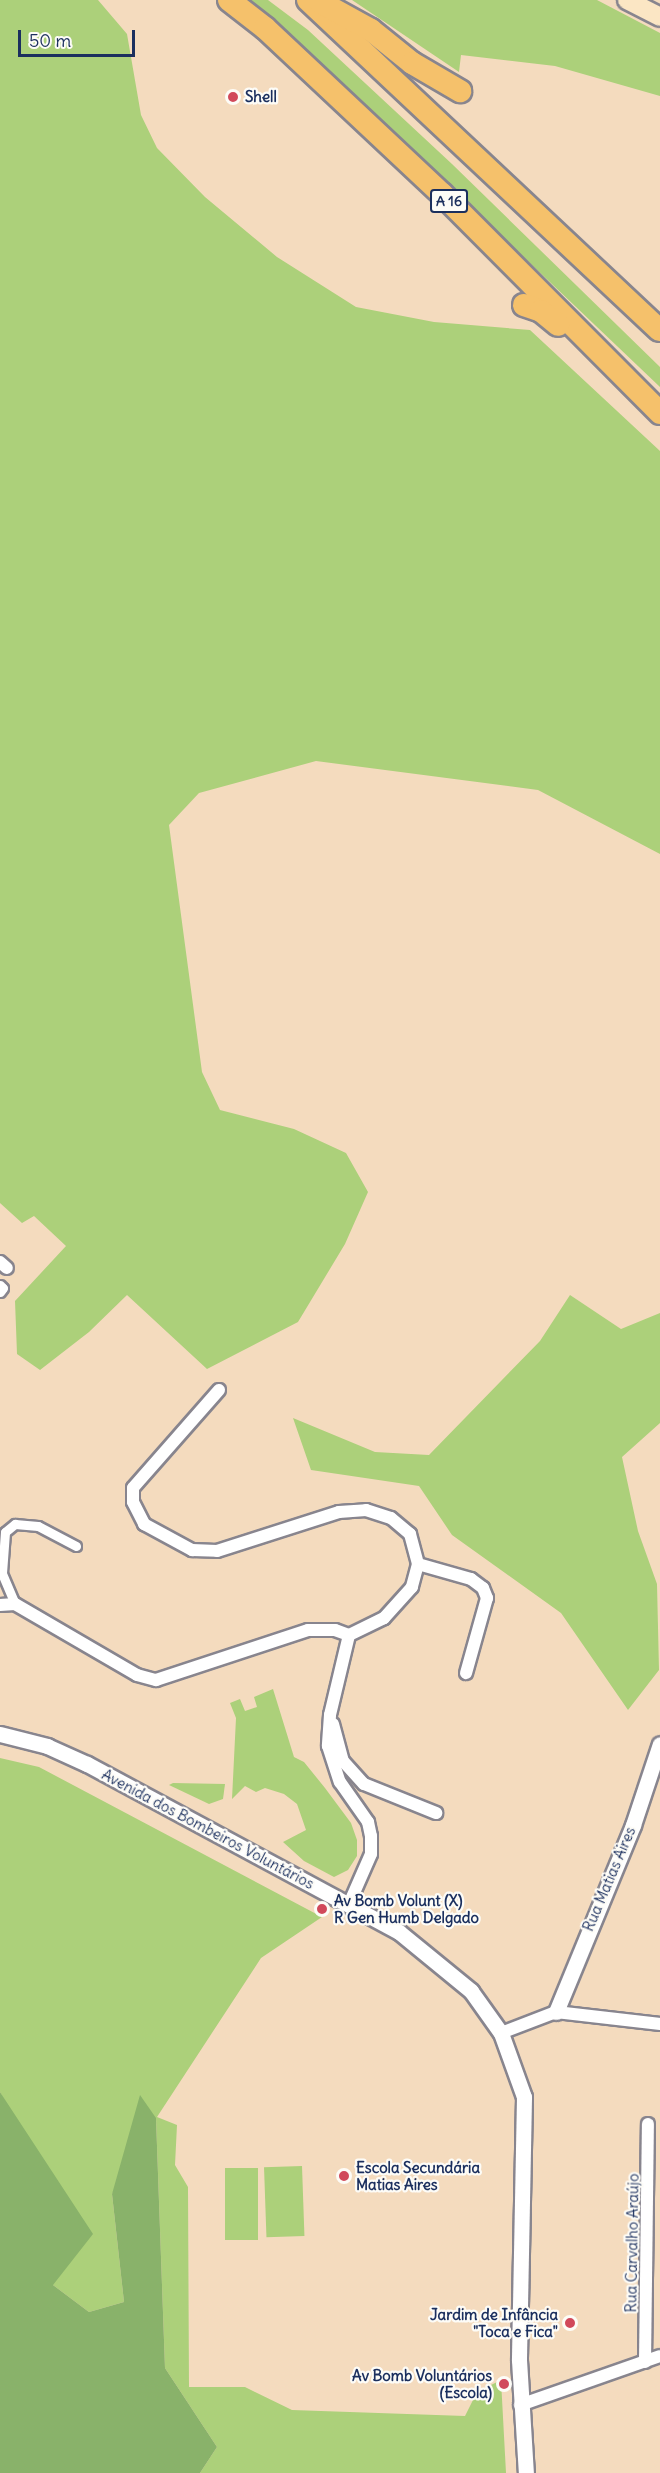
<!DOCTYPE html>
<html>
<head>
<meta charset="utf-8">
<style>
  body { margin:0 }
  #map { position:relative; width:660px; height:2473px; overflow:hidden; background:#f4dbbe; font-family:Delius,sans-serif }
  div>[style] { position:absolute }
  .green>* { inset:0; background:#acd07a; transform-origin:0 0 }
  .forest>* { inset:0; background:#89b26a }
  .roads { filter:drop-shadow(2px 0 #88858e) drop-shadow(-2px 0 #88858e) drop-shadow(0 2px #88858e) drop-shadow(0 -2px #88858e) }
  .pedestrian>* { height:9px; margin:-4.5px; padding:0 4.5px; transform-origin:4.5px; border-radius:4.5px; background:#fff }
  .minor>* { height:12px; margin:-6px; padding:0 6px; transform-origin:6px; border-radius:6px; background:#fff }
  .tertiary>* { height:15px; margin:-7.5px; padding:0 7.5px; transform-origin:7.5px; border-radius:7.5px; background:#fff }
  .secondary>* { height:18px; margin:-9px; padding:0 9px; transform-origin:9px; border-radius:9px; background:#fbe6c4 }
  .motorway>* { height:22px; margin:-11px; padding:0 11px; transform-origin:11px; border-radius:11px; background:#f5c16b }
  .dots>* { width:16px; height:16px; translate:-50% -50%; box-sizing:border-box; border:3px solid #fdfcf7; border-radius:50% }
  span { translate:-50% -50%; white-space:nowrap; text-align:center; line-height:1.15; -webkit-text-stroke:4.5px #fdfcf7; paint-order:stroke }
  .shield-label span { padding:2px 4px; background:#fdfcf7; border:2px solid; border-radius:4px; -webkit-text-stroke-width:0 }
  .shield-label { font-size:14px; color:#1b2f5e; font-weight:700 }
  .poi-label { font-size:15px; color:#1b2f5e; font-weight:700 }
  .left { translate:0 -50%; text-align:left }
  .right { translate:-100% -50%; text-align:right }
  .street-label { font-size:15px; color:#1b2f5e }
  .scale { position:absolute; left:18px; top:30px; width:117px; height:27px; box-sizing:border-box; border:3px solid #1b2f5e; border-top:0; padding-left:8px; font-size:18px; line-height:21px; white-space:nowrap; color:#1b2f5e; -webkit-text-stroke:4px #fdfcf7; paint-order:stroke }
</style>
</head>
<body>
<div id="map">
  <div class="green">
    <div style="clip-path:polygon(0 0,98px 0,127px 34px,141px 115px,157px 148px,205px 197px,277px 257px,356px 307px,434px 322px,530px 330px,660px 451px,660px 854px,538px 790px,316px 761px,199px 793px,169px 825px,202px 1072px,220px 1110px,294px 1129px,346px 1153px,368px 1192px,345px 1244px,298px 1322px,207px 1369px,127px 1295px,89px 1332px,40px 1370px,17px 1354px,15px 1301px,66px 1246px,34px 1216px,22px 1223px,0 1203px)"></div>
    <div style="clip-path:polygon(245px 0,268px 0,308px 30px,452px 164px,660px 367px,660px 387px,300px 44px)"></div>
    <div style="clip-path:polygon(352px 0,597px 0,660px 33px,660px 96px,555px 66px,461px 55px,459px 72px)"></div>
    <div style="clip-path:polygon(570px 1295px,621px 1329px,660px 1313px,660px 1423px,622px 1457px,638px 1531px,657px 1584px,659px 1670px,628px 1710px,561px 1613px,452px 1535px,419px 1486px,311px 1470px,293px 1418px,375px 1452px,429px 1455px,540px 1341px)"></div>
    <div style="clip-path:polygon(273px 1689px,294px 1757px,304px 1762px,325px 1788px,351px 1823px,357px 1840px,357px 1856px,348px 1870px,334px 1877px,304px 1861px,283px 1842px,306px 1830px,297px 1804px,284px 1794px,265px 1788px,256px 1792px,245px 1786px,232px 1799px,236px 1718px,230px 1703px,240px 1699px,245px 1711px,257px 1707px,254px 1697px)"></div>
    <div style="clip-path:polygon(0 1758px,39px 1767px,322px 1917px,261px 1958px,157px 2117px,177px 2125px,175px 2165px,188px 2187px,189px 2387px,245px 2387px,292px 2410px,465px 2416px,477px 2392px,501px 2380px,506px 2473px,200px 2473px,217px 2447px,165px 2368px,156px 2118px,112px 2194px,124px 2302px,89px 2312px,53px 2285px,15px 2121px,0 2092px)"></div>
    <div style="clip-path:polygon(173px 1783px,225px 1784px,223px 1799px,209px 1804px,169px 1785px)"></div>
    <div style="left:302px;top:2166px;width:70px;height:38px;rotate:88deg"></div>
    <div style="left:225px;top:2168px;width:33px;height:72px"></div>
  </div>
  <div class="forest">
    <div style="clip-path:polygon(0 2092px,93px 2234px,53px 2285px,89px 2312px,124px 2302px,112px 2194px,140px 2095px,156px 2118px,165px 2368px,217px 2447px,200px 2473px,0 2473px)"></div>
  </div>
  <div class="roads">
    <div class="pedestrian">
      <div style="left:0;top:1285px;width:4px;rotate:45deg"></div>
      <div style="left:3px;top:1288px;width:5px;rotate:127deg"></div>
      <div style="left:15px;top:1604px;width:34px;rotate:-113deg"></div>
      <div style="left:2px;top:1573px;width:41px;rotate:-85.8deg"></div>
      <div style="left:5px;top:1532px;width:13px;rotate:-39deg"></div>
      <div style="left:15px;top:1524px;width:23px;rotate:5deg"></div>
      <div style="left:38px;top:1526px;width:43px;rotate:27.8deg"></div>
    </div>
    <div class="minor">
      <div style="left:0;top:1262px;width:9px;rotate:41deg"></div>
      <div style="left:219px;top:1390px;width:130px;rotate:131.3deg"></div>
      <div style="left:133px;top:1488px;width:14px;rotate:90deg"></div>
      <div style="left:133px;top:1502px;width:25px;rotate:63deg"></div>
      <div style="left:144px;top:1524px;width:55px;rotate:28.4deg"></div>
      <div style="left:192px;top:1550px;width:25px;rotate:2deg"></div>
      <div style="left:217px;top:1551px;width:128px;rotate:-17.7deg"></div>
      <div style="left:339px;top:1512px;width:27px;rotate:-4deg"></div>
      <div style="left:366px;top:1510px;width:26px;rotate:18deg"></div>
      <div style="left:391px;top:1518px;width:25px;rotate:40deg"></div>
      <div style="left:410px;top:1534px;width:31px;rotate:75deg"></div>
      <div style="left:418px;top:1564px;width:24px;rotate:105deg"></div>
      <div style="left:412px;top:1587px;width:42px;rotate:132.1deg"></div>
      <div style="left:384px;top:1618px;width:39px;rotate:154deg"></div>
      <div style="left:418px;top:1564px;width:55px;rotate:15.8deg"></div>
      <div style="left:471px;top:1579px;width:15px;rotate:37deg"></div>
      <div style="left:483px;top:1588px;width:11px;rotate:68deg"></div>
      <div style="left:487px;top:1598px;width:78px;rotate:105.6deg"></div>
      <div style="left:0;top:1605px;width:15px;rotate:-4deg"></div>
      <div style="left:15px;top:1604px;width:141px;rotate:30.2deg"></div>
      <div style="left:137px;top:1675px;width:20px;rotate:15deg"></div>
      <div style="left:156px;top:1680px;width:160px;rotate:-18.2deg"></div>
      <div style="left:308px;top:1630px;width:27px"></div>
      <div style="left:335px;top:1630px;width:15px;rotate:20deg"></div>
      <div style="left:349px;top:1635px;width:82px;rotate:103.4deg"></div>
      <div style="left:330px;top:1715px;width:31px;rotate:94deg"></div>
      <div style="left:328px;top:1746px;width:38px;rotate:72deg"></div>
      <div style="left:340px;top:1782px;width:49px;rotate:55deg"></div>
      <div style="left:368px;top:1822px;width:14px;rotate:78deg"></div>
      <div style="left:371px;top:1836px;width:18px;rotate:90deg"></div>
      <div style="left:371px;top:1854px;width:55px;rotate:113.7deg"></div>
      <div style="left:333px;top:1724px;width:38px;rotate:75deg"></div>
      <div style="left:343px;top:1761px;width:31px;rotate:48deg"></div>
      <div style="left:364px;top:1784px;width:78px;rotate:21.9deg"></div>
      <div style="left:501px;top:2033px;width:59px;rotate:-20.9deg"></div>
      <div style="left:556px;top:2012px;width:105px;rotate:6.6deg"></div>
      <div style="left:645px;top:2362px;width:238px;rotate:-89.3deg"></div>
      <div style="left:520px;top:2405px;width:148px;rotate:-19.3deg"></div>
    </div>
    <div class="tertiary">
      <div style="left:0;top:1734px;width:49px;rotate:14.3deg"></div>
      <div style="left:47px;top:1746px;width:44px;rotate:24.2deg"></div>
      <div style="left:87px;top:1764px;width:354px;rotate:28.3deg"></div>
      <div style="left:399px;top:1932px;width:93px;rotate:39.3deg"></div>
      <div style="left:471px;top:1991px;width:52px;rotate:54.5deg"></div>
      <div style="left:501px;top:2033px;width:68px;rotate:70.2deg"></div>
      <div style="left:524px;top:2097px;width:263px;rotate:91.1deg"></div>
      <div style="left:519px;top:2360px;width:113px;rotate:86.5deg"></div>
      <div style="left:556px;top:2012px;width:202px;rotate:-67.6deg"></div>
      <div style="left:633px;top:1825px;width:85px;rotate:-71.6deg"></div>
    </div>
    <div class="secondary">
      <div style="left:627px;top:0;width:37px;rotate:27deg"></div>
    </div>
    <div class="motorway">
      <div style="left:229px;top:0;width:46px;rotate:37.9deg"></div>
      <div style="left:265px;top:28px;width:243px;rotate:43.2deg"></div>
      <div style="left:442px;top:194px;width:309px;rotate:45.1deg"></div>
      <div style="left:308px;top:0;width:482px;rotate:43.2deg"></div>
      <div style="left:320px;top:2px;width:58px;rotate:28.8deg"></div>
      <div style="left:371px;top:30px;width:53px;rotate:38.8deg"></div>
      <div style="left:412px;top:63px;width:56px;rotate:30.3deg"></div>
      <div style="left:524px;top:305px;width:18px;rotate:19deg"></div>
      <div style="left:541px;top:311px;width:22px;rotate:39deg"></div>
    </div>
  </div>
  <div class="dots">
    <div style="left:233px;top:97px;background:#d1495b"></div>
    <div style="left:322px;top:1909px;background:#d1495b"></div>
    <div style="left:344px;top:2176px;background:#d1495b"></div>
    <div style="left:570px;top:2323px;background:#d1495b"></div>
    <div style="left:504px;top:2384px;background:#d1495b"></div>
  </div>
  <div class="shield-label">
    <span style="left:449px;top:201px">A 16</span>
  </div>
  <div class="poi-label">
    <span class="left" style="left:245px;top:97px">Shell</span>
    <span class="left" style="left:334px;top:1909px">Av Bomb Volunt (X)<br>R Gen Humb Delgado</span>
    <span class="left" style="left:356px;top:2176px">Escola Secundária<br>Matias Aires</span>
    <span class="right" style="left:558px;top:2323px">Jardim de Infância<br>"Toca e Fica"</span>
    <span class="right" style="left:492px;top:2384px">Av Bomb Voluntários<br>(Escola)</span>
  </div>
  <div class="street-label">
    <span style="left:208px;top:1829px;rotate:28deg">Avenida dos Bombeiros Voluntários</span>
    <span style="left:609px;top:1879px;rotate:-67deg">Rua Matias Aires</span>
    <span style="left:632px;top:2243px;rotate:-89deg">Rua Carvalho Araújo</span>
  </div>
  <div class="scale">50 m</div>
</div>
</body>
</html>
